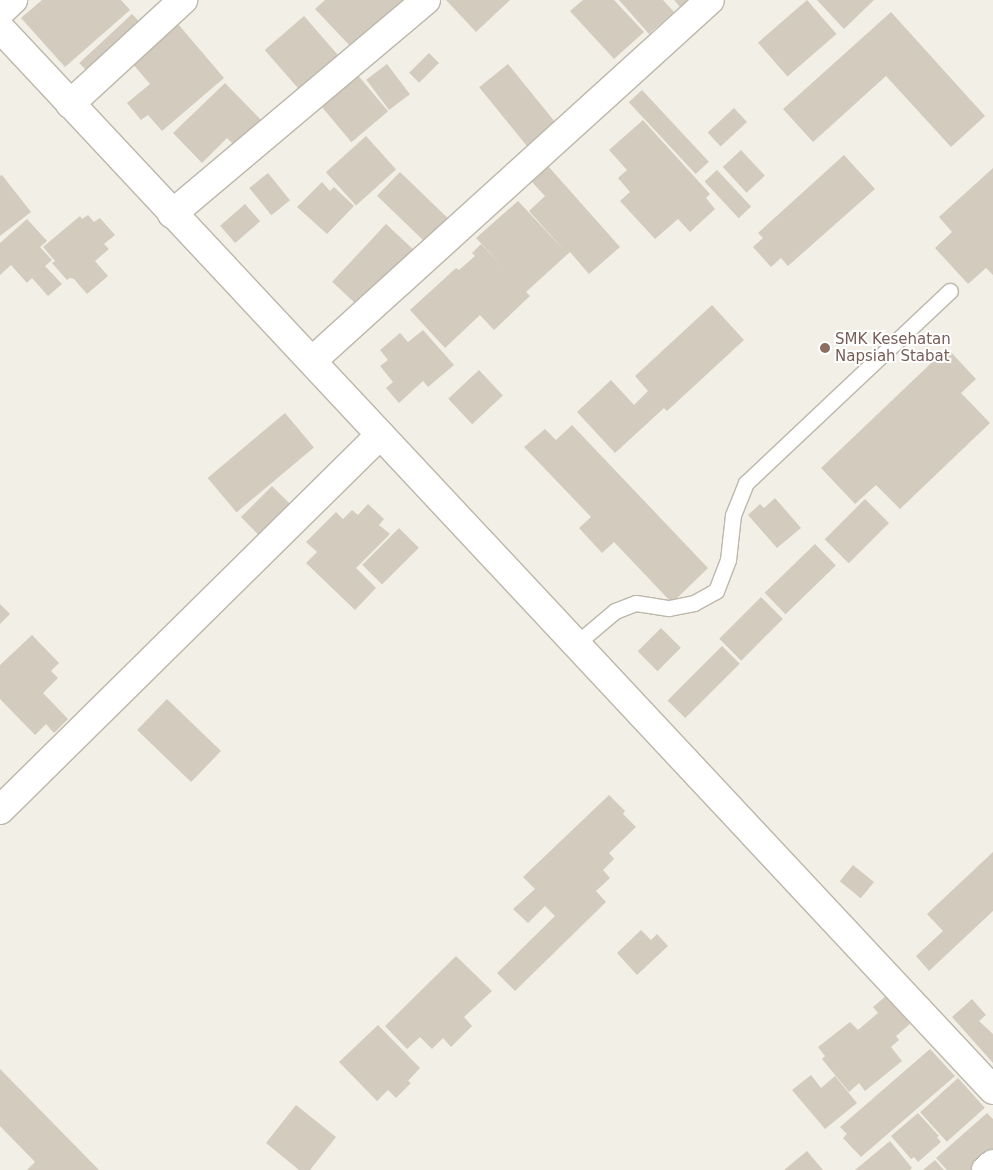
<!DOCTYPE html>
<html>
<head>
<meta charset="utf-8">
<style>
  body { margin:0 }
  #map { position:relative; width:993px; height:1170px; overflow:hidden; background:#f2efe7; font-family:"DejaVu Sans",sans-serif }
  div>[style] { position:absolute }
  .building>* { inset:0; background:#d3cbbe; transform-origin:0 0 }
  .roads { filter:drop-shadow(1px 0 #bdb7ab) drop-shadow(-1px 0 #bdb7ab) drop-shadow(0 1px #bdb7ab) drop-shadow(0 -1px #bdb7ab) }
  .service>* { height:15px; margin:-7.5px; padding:0 7.5px; transform-origin:7.5px; border-radius:7.5px; background:#fff }
  .minor>* { height:28px; margin:-14px; padding:0 14px; transform-origin:14px; border-radius:14px; background:#fff }
  .tertiary>* { height:28px; margin:-14px; padding:0 14px; transform-origin:14px; border-radius:14px; background:#fff }
  .dots>* { width:14px; height:14px; translate:-50% -50%; box-sizing:border-box; border:2px solid #fff; border-radius:50% }
  span { translate:-50% -50%; white-space:nowrap; text-align:center; line-height:1.15; -webkit-text-stroke:4px #fff; paint-order:stroke }
  .education-label { font-size:15px; color:#785e54 }
  .left { translate:0 -50%; text-align:left }
</style>
</head>
<body>
<div id="map">
  <div class="building">
    <div style="clip-path:polygon(42px 0,121px 0,130px 10px,65px 67px,21px 18px)"></div>
    <div style="clip-path:polygon(325px 0,406px 0,353px 49px,315px 9px)"></div>
    <div style="clip-path:polygon(446px 0,510px 0,476px 32px)"></div>
    <div style="clip-path:polygon(583px 0,614px 0,644px 32px,614px 59px,570px 11px)"></div>
    <div style="clip-path:polygon(619px 0,663px 0,674px 12px,649px 34px)"></div>
    <div style="clip-path:polygon(674px 0,703px 0,686px 14px)"></div>
    <div style="left:807px;top:0;width:45px;height:65px;rotate:49deg"></div>
    <div style="clip-path:polygon(817px 0,874px 0,844px 29px)"></div>
    <div style="clip-path:polygon(891px 12px,985px 116px,951px 147px,886px 76px,813px 142px,783px 109px)"></div>
    <div style="left:132px;top:14px;width:22px;height:72px;rotate:47deg"></div>
    <div style="left:304px;top:16px;width:53px;height:52px;rotate:49deg"></div>
    <div style="clip-path:polygon(178px 24px,224px 78px,162px 131px,148px 115px,141px 120px,127px 103px,150px 84px,132px 63px)"></div>
    <div style="left:429px;top:53px;width:14px;height:28px;rotate:45deg"></div>
    <div style="left:387px;top:64px;width:38px;height:26px;rotate:53deg"></div>
    <div style="left:508px;top:64px;width:76px;height:37px;rotate:51deg"></div>
    <div style="left:356px;top:73px;width:50px;height:48px;rotate:50deg"></div>
    <div style="clip-path:polygon(225px 83px,263px 122px,237px 148px,227px 138px,202px 163px,173px 133px)"></div>
    <div style="left:642px;top:90px;width:98px;height:18px;rotate:47deg"></div>
    <div style="left:734px;top:108px;width:19px;height:36px;rotate:47deg"></div>
    <div style="clip-path:polygon(643px 120px,710px 194px,706px 198px,715px 209px,690px 232px,678px 219px,655px 239px,620px 201px,630px 192px,618px 178px,627px 170px,609px 150px)"></div>
    <div style="left:366px;top:136px;width:45px;height:54px;rotate:48deg"></div>
    <div style="left:741px;top:150px;width:35px;height:25px;rotate:47deg"></div>
    <div style="clip-path:polygon(844px 155px,875px 189px,788px 266px,781px 258px,771px 267px,753px 247px,763px 238px,758px 233px)"></div>
    <div style="clip-path:polygon(548px 166px,620px 247px,589px 274px,570px 252px,526px 292px,530px 296px,494px 330px,451px 284px,480px 315px,445px 348px,410px 310px,456px 268px,459px 270px,475px 256px,472px 253px,481px 244px,504px 268px,476px 238px,518px 201px,565px 251px,529px 211px,545px 196px,531px 181px)"></div>
    <div style="clip-path:polygon(993px 168px,993px 275px,986px 268px,968px 284px,935px 248px,952px 232px,939px 217px)"></div>
    <div style="left:717px;top:170px;width:50px;height:17px;rotate:47deg"></div>
    <div style="left:400px;top:172px;width:67px;height:33px;rotate:44deg"></div>
    <div style="left:268px;top:173px;width:35px;height:24px;rotate:51deg"></div>
    <div style="clip-path:polygon(2px 175px,31px 212px,0 236px,0 176px)"></div>
    <div style="clip-path:polygon(322px 182px,330px 191px,334px 187px,354px 206px,327px 234px,297px 207px)"></div>
    <div style="left:245px;top:204px;width:23px;height:33px;rotate:49deg"></div>
    <div style="clip-path:polygon(88px 215px,94px 222px,100px 218px,115px 235px,104px 244px,109px 249px,95px 261px,108px 276px,87px 294px,74px 279px,70px 278px,67px 280px,52px 263px,55px 261px,43px 247px,80px 216px,82px 219px)"></div>
    <div style="clip-path:polygon(27px 219px,47px 241px,40px 247px,52px 260px,45px 266px,62px 284px,48px 296px,32px 278px,27px 283px,11px 265px,0 275px,0 243px)"></div>
    <div style="left:386px;top:224px;width:37px;height:79px;rotate:43deg"></div>
    <div style="clip-path:polygon(712px 305px,744px 340px,667px 411px,664px 408px,615px 453px,577px 412px,611px 380px,634px 405px,648px 391px,635px 376px)"></div>
    <div style="clip-path:polygon(423px 330px,454px 365px,428px 387px,423px 381px,399px 403px,386px 388px,393px 382px,380px 366px,388px 360px,380px 350px,400px 333px,408px 342px)"></div>
    <div style="clip-path:polygon(947px 348px,976px 379px,961px 393px,990px 423px,900px 509px,876px 485px,855px 504px,821px 468px)"></div>
    <div style="left:479px;top:370px;width:35px;height:42px;rotate:47deg"></div>
    <div style="left:285px;top:413px;width:45px;height:101px;rotate:50deg"></div>
    <div style="clip-path:polygon(572px 425px,708px 568px,672px 603px,614px 542px,602px 553px,579px 528px,591px 517px,524px 447px,545px 429px,556px 440px)"></div>
    <div style="left:272px;top:486px;width:28px;height:44px;rotate:45deg"></div>
    <div style="clip-path:polygon(775px 498px,801px 528px,777px 548px,748px 515px,760px 504px,764px 508px)"></div>
    <div style="left:865px;top:499px;width:34px;height:57px;rotate:45deg"></div>
    <div style="clip-path:polygon(368px 504px,384px 519px,379px 525px,390px 534px,356px 568px,376px 588px,355px 610px,306px 563px,317px 552px,306px 542px,336px 512px,343px 519px,352px 510px,358px 515px)"></div>
    <div style="left:399px;top:528px;width:28px;height:52px;rotate:45deg"></div>
    <div style="left:815px;top:544px;width:30px;height:70px;rotate:46deg"></div>
    <div style="left:761px;top:597px;width:31px;height:59px;rotate:45deg"></div>
    <div style="clip-path:polygon(0 604px,10px 614px,0 624px)"></div>
    <div style="left:661px;top:628px;width:28px;height:33px;rotate:45deg"></div>
    <div style="clip-path:polygon(32px 635px,59px 663px,51px 671px,58px 678px,43px 693px,68px 719px,54px 733px,46px 724px,35px 735px,0 699px,0 665px)"></div>
    <div style="left:722px;top:646px;width:25px;height:77px;rotate:45deg"></div>
    <div style="left:167px;top:699px;width:75px;height:43px;rotate:44deg"></div>
    <div style="clip-path:polygon(609px 795px,625px 811px,623px 814px,636px 827px,609px 853px,614px 859px,603px 870px,610px 878px,596px 891px,606px 902px,515px 991px,497px 973px,555px 916px,545px 906px,528px 923px,513px 909px,535px 889px,523px 877px)"></div>
    <div style="clip-path:polygon(993px 852px,993px 911px,929px 971px,916px 956px,943px 931px,927px 914px)"></div>
    <div style="left:853px;top:865px;width:27px;height:21px;rotate:39deg"></div>
    <div style="clip-path:polygon(641px 930px,651px 940px,657px 934px,668px 946px,637px 975px,617px 953px)"></div>
    <div style="clip-path:polygon(456px 956px,492px 991px,464px 1017px,472px 1026px,451px 1047px,443px 1038px,432px 1049px,420px 1037px,407px 1049px,385px 1026px)"></div>
    <div style="clip-path:polygon(886px 996px,910px 1024px,896px 1036px,899px 1040px,891px 1047px,902px 1061px,865px 1091px,859px 1083px,849px 1092px,822px 1059px,825px 1056px,818px 1047px,850px 1022px,858px 1030px,878px 1013px,873px 1007px)"></div>
    <div style="clip-path:polygon(972px 999px,986px 1015px,979px 1021px,993px 1034px,993px 1063px,952px 1017px)"></div>
    <div style="clip-path:polygon(378px 1025px,420px 1068px,408px 1081px,411px 1083px,396px 1098px,388px 1090px,377px 1101px,339px 1062px)"></div>
    <div style="clip-path:polygon(930px 1049px,955px 1076px,861px 1157px,843px 1138px,847px 1134px,840px 1127px)"></div>
    <div style="clip-path:polygon(0 1069px,99px 1170px,27px 1170px,35px 1162px,0 1126px)"></div>
    <div style="clip-path:polygon(811px 1075px,821px 1088px,835px 1076px,857px 1103px,825px 1129px,792px 1090px)"></div>
    <div style="left:958px;top:1078px;width:40px;height:51px;rotate:48deg"></div>
    <div style="clip-path:polygon(296px 1105px,336px 1137px,310px 1170px,299px 1170px,266px 1143px)"></div>
    <div style="clip-path:polygon(918px 1113px,939px 1136px,937px 1137px,941px 1142px,918px 1162px,914px 1157px,911px 1159px,891px 1136px)"></div>
    <div style="clip-path:polygon(987px 1113px,993px 1119px,993px 1159px,980px 1170px,947px 1170px,936px 1158px)"></div>
    <div style="clip-path:polygon(890px 1141px,912px 1168px,910px 1170px,855px 1170px)"></div>
    <div style="clip-path:polygon(807px 1151px,823px 1170px,784px 1170px)"></div>
    <div style="clip-path:polygon(935px 1160px,944px 1170px,923px 1170px)"></div>
  </div>
  <div class="roads">
    <div class="service">
      <div style="left:577px;top:643px;width:50px;rotate:-40.1deg"></div>
      <div style="left:615px;top:611px;width:22px;rotate:-21deg"></div>
      <div style="left:636px;top:603px;width:33px;rotate:9deg"></div>
      <div style="left:669px;top:608px;width:25px;rotate:-11deg"></div>
      <div style="left:694px;top:603px;width:25px;rotate:-29deg"></div>
      <div style="left:716px;top:591px;width:33px;rotate:-69deg"></div>
      <div style="left:728px;top:560px;width:45px;rotate:-83.7deg"></div>
      <div style="left:733px;top:515px;width:35px;rotate:-68deg"></div>
      <div style="left:746px;top:483px;width:280px;rotate:-43.3deg"></div>
    </div>
    <div class="minor">
      <div style="left:0;top:12px;width:18px;rotate:-43deg"></div>
      <div style="left:70px;top:104px;width:154px;rotate:-42.6deg"></div>
      <div style="left:172px;top:214px;width:332px;rotate:-40.1deg"></div>
      <div style="left:312px;top:361px;width:537px;rotate:-42.21deg"></div>
      <div style="left:0;top:810px;width:534px;rotate:-44.62deg"></div>
      <div style="left:986px;top:1170px;width:9px;rotate:-41deg"></div>
    </div>
    <div class="tertiary">
      <div style="left:0;top:28px;width:1454px;rotate:46.92deg"></div>
    </div>
  </div>
  <div class="dots">
    <div style="left:825px;top:348px;background:#8d6e63"></div>
  </div>
  <div class="education-label">
    <span class="left" style="left:835px;top:348px">SMK Kesehatan<br>Napsiah Stabat</span>
  </div>
</div>
</body>
</html>
